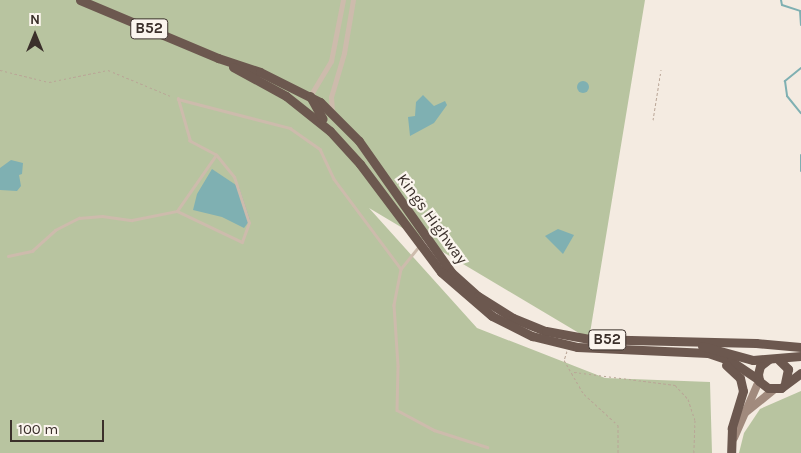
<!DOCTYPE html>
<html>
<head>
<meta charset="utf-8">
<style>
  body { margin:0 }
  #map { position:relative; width:801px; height:453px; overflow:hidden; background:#f4ebe1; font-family:Karla,sans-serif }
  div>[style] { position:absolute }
  .green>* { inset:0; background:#b8c4a0 }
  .water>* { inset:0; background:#7fb0b2 }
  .round { border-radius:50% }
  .stream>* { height:2px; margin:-1px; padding:0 1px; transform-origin:1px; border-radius:1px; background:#7fb0b2 }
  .path>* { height:1px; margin-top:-0.5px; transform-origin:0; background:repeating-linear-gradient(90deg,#b9a596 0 2.5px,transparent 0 5px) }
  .service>* { height:2.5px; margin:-1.25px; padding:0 1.25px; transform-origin:1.25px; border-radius:1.25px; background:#cdbbac }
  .minor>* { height:5px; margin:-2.5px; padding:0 2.5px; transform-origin:2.5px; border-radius:2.5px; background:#cdbbac }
  .secondary>* { height:8px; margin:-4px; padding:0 4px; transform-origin:4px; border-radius:4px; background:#a18a7d }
  .trunk>* { height:9px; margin:-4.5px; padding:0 4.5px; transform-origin:4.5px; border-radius:4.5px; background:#6c584f }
  span { translate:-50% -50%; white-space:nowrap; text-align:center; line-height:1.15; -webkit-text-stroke:4.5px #fbf5ee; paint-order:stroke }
  .shield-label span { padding:1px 4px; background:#fbf5ee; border:1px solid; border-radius:4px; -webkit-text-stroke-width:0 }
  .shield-label { font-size:15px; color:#3b302b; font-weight:700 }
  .street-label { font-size:16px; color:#3b302b }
  .north { position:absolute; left:10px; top:10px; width:50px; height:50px; -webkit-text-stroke:4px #fbf5ee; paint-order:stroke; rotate:0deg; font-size:14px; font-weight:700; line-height:20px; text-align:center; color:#3b302b }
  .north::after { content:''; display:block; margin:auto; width:18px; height:22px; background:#3b302b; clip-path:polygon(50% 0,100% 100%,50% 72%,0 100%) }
  .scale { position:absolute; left:10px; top:420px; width:94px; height:22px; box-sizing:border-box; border:2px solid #3b302b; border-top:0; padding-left:6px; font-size:15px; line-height:18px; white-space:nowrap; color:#3b302b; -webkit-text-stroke:4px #fbf5ee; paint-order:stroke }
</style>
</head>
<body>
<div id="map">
  <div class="green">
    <div style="clip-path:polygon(0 0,645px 0,589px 339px,369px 208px,477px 328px,605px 378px,710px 382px,712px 453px,0 453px)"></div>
    <div style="clip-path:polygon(801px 391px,801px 453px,739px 453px,744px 433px,760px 409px)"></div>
  </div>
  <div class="water">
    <div class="round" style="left:577px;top:81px;width:12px;height:12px"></div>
    <div style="clip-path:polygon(423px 95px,434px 106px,445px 101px,447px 105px,434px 123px,410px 136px,408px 117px,415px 116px,416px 102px)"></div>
    <div style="clip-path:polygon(11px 160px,23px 163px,22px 174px,19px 175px,21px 186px,17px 191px,0 190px,0 168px)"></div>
    <div style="clip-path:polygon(212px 169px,239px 187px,250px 220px,244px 228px,222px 217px,193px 210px,197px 194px)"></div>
    <div style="clip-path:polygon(558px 229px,574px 235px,563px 254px,545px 236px)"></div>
  </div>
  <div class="stream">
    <div style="left:781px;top:0;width:5px;rotate:79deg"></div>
    <div style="left:782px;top:5px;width:19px;rotate:18deg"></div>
    <div style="left:800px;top:11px;width:14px;rotate:86deg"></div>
    <div style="left:801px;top:68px;width:21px;rotate:141deg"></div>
    <div style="left:785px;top:81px;width:15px;rotate:82deg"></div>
    <div style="left:787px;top:96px;width:22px;rotate:51deg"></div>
    <div style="left:801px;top:155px;width:16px;rotate:90deg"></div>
  </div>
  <div class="path">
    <div style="left:0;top:70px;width:50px;rotate:13.8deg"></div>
    <div style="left:49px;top:82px;width:60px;rotate:-11.5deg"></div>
    <div style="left:108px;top:70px;width:70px;rotate:22.6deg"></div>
    <div style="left:653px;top:120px;width:51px;rotate:-80.9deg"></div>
    <div style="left:567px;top:351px;width:9px;rotate:108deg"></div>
    <div style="left:564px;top:360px;width:39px;rotate:60deg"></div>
    <div style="left:584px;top:394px;width:46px;rotate:42.4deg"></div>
    <div style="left:618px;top:425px;width:28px;rotate:90deg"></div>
    <div style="left:574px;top:372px;width:102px;rotate:7.3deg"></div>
    <div style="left:675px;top:385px;width:19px;rotate:47deg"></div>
    <div style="left:688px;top:399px;width:22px;rotate:72deg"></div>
    <div style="left:695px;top:420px;width:33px;rotate:92deg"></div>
  </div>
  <div class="service">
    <div style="left:177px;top:211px;width:68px;rotate:-55.1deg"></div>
    <div style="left:419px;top:247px;width:28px;rotate:129deg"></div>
    <div style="left:401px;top:269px;width:37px;rotate:101deg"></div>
    <div style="left:394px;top:305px;width:61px;rotate:86.2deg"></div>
    <div style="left:398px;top:366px;width:44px;rotate:91.3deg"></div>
    <div style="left:397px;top:410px;width:42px;rotate:28.4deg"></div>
    <div style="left:434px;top:430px;width:56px;rotate:17.8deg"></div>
    <div style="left:8px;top:256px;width:25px;rotate:-12deg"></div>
    <div style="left:32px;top:251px;width:31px;rotate:-42deg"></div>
    <div style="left:55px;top:230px;width:27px;rotate:-27deg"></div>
    <div style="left:79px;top:218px;width:23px;rotate:-5deg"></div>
    <div style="left:102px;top:216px;width:30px;rotate:8deg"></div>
    <div style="left:132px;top:220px;width:46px;rotate:-11.3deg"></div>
    <div style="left:177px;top:211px;width:72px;rotate:25.5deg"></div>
    <div style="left:242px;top:242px;width:20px;rotate:-70deg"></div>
    <div style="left:249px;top:223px;width:48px;rotate:-108.1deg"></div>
    <div style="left:234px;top:177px;width:28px;rotate:-129deg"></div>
    <div style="left:216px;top:155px;width:30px;rotate:-152deg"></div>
    <div style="left:190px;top:141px;width:44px;rotate:-105.9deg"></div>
    <div style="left:178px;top:99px;width:116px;rotate:14.5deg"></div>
    <div style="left:290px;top:128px;width:37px;rotate:35deg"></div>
    <div style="left:320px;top:149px;width:33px;rotate:65deg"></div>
    <div style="left:334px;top:179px;width:112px;rotate:53.3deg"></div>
  </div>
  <div class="minor">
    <div style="left:310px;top:96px;width:41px;rotate:-59deg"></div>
    <div style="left:331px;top:61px;width:62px;rotate:-78.9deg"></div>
    <div style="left:332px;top:111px;width:14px;rotate:-94deg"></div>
    <div style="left:331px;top:97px;width:46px;rotate:-73.5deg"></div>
    <div style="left:344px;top:53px;width:54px;rotate:-80.4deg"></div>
  </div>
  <div class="secondary">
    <div style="left:745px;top:413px;width:38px;rotate:-39deg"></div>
    <div style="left:734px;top:438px;width:62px;rotate:-66.3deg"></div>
  </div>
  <div class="trunk">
    <div style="left:80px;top:0;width:150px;rotate:22.8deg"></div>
    <div style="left:218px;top:58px;width:44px;rotate:18.4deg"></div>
    <div style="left:260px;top:72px;width:67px;rotate:26.6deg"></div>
    <div style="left:320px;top:102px;width:55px;rotate:45deg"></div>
    <div style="left:359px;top:141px;width:160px;rotate:54.9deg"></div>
    <div style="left:451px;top:272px;width:36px;rotate:42deg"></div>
    <div style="left:478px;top:296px;width:41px;rotate:32.2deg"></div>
    <div style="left:513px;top:318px;width:35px;rotate:22deg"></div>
    <div style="left:546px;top:331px;width:44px;rotate:10.5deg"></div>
    <div style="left:589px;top:339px;width:167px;rotate:1.4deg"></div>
    <div style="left:756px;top:343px;width:45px;rotate:5.1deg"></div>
    <div style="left:233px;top:67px;width:60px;rotate:28.7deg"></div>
    <div style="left:286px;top:96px;width:56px;rotate:38.5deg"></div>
    <div style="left:330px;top:131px;width:45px;rotate:47.7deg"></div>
    <div style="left:360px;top:164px;width:135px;rotate:53.1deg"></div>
    <div style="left:441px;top:272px;width:67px;rotate:40.8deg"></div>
    <div style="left:492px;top:316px;width:45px;rotate:26.6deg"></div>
    <div style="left:532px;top:336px;width:46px;rotate:13.7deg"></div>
    <div style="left:577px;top:347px;width:131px;rotate:2.6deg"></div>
    <div style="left:708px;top:353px;width:24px;rotate:19deg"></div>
    <div style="left:731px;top:361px;width:34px;rotate:34deg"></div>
    <div style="left:310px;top:96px;width:26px;rotate:61deg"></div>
    <div style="left:702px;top:346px;width:53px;rotate:15.4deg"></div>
    <div style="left:753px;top:360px;width:48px;rotate:-4.8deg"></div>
    <div style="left:769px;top:359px;width:11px;rotate:142deg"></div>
    <div style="left:760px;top:366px;width:8px;rotate:104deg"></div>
    <div style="left:758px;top:374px;width:7px;rotate:82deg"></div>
    <div style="left:759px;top:381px;width:11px;rotate:38deg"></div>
    <div style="left:768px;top:388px;width:13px"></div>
    <div style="left:781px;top:388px;width:25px;rotate:-37deg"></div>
    <div style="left:779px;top:360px;width:13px;rotate:45deg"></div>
    <div style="left:788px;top:369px;width:14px;rotate:102deg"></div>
    <div style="left:726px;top:365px;width:19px;rotate:43deg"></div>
    <div style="left:740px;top:378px;width:13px;rotate:77deg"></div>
    <div style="left:743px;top:391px;width:39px;rotate:107deg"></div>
    <div style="left:732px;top:428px;width:24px;rotate:92deg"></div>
  </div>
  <div class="shield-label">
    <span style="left:149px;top:29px">B52</span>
    <span style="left:607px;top:340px">B52</span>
  </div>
  <div class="street-label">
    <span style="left:432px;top:219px;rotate:54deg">Kings Highway</span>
  </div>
  <div class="north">N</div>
  <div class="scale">100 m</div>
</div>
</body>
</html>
